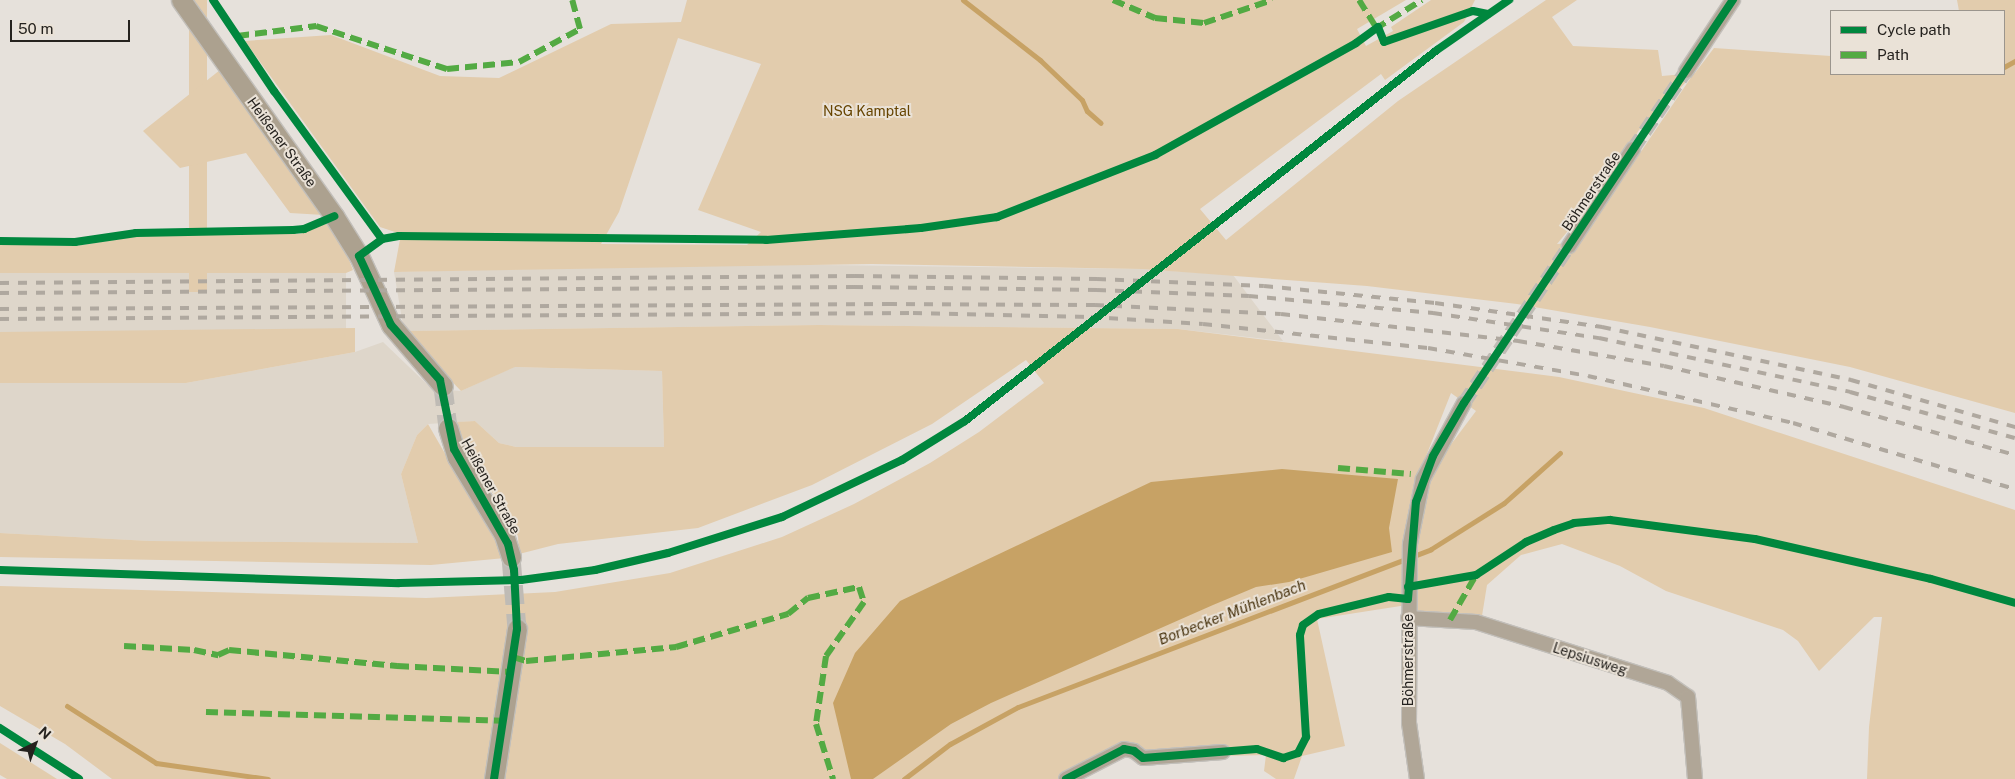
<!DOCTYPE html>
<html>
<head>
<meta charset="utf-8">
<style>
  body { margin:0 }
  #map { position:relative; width:2015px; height:779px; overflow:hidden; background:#e6e1db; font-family:"Public Sans",sans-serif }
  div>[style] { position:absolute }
  .built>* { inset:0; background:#ded6ca; transform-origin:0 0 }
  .green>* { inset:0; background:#e2ccad; transform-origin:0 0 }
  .water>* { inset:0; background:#c7a265 }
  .stream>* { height:5px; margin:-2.5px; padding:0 2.5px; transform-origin:2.5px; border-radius:2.5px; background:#c7a265 }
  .street-tunnel>* { height:14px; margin-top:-7px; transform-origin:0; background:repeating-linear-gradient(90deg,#bfbbb5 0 14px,transparent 0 21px) }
  .secondary-tunnel>* { height:19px; margin-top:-9.5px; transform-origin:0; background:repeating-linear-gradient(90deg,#bfbbb5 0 19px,transparent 0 28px) }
  .roads { filter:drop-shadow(1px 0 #c2bfba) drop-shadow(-1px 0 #c2bfba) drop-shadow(0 1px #c2bfba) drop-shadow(0 -1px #c2bfba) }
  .street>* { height:14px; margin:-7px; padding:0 7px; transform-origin:7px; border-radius:7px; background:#b0a697 }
  .secondary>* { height:19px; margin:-9.5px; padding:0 9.5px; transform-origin:9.5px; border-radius:9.5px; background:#aca18f }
  .rail>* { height:4px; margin-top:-2px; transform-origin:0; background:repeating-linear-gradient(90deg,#afa89f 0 9px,transparent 0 18px) }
  .quiet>* { height:6px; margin-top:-3px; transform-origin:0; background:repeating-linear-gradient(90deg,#53aa43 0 12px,transparent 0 18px) }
  .cycleway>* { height:8px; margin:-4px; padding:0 4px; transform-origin:4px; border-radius:4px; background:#00873e }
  span { translate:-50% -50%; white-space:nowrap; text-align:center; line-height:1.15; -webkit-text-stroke:4px #eae2d7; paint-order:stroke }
  .park-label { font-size:14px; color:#640 }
  .street-label { font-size:14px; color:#25221e }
  .water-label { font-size:15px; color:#4a3511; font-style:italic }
  .legend { position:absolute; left:1830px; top:10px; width:175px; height:65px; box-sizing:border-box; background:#eae2d7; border:1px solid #9b958d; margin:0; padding:6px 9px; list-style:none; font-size:15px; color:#25221e }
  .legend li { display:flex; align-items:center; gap:10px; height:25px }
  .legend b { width:25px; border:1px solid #9b958d }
  .north { position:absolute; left:10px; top:719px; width:50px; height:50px; -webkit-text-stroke:4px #eae2d7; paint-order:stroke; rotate:42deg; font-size:14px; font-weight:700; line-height:20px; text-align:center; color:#25221e }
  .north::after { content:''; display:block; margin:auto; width:18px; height:22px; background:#25221e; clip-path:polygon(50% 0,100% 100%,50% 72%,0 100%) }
  .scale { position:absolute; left:10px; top:20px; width:120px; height:22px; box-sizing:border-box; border:2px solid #25221e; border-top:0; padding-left:6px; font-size:15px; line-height:18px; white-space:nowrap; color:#25221e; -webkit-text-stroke:4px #eae2d7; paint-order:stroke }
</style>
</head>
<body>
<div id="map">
  <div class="built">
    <div style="clip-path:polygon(744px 264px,1142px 269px,1233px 275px,1283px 341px,1178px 329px,819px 325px,404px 331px,394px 272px)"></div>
    <div style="left:0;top:273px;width:346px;height:59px"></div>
    <div style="clip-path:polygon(383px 342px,432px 389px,461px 391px,514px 367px,662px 371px,664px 447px,516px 447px,499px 443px,475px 421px,428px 424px,417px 435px,401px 474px,418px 543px,150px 541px,0 533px,0 383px,186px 383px,355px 352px)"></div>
  </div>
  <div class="green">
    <div style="left:189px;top:0;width:18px;height:292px"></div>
    <div style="clip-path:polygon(evenodd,687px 0,1406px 0,1357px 29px,1366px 46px,1393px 31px,1391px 27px,1431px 0,1475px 0,1464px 22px,1385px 80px,1381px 74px,1200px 209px,1226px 240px,1398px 101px,1546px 0,1577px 0,1552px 17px,1573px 46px,1658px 50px,1662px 76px,1695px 73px,1714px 48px,1831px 56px,1831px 74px,2004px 74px,2004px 11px,1959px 11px,1957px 0,2015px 0,2015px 413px,1850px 367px,1650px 327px,1517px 304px,1367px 286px,1142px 269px,872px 264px,394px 272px,401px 234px,380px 227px,245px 41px,331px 35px,440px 76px,499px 78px,611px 24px,681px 22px,687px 0,678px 38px,761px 64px,698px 210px,761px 232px,747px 245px,601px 244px,619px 212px,678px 38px,687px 0,1692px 76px,1580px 242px,1557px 244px,1606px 185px,1639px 130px,1692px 76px)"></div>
    <div style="clip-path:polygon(220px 70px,324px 215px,290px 213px,246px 153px,180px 168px,143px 131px)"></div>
    <div style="clip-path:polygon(328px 223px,344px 247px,353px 270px,346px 273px,0 273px,0 244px,76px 246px,151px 234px,300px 234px)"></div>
    <div style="clip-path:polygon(819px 325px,1178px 329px,1559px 377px,1704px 408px,2015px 510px,2015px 779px,1867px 779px,1869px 727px,1882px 617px,1874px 617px,1819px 671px,1798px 641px,1783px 630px,1666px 591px,1620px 566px,1562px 544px,1521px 555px,1487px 585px,1481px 622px,1409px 616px,1410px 579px,1418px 502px,1437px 463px,1476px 411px,1451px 393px,1417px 479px,1413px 501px,1405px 576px,1407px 605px,1317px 619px,1345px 746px,1302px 756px,1294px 779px,1276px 779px,1264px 771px,1266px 755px,1224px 756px,1222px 748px,1150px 752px,1143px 755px,1135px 748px,1124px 746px,1059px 779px,112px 779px,65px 744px,0 706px,0 586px,426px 598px,555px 592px,670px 573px,782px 537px,854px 504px,930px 463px,979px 432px,1044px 383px,1026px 360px,932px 424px,812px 485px,698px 528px,558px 544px,519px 554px,518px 536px,466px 448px,457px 422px,475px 421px,499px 443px,516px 447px,664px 447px,662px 371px,515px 367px,461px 391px,404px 331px)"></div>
    <div style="clip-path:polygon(355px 328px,355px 352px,186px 383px,0 383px,0 332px)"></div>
    <div style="clip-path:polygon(428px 424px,505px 558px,431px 565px,0 557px,0 533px,150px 541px,418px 543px,401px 474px,417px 435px)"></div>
    <div style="clip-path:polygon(0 743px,57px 779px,7px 779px,0 775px)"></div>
  </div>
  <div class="water">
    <div style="clip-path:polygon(1282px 469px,1398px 479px,1389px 528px,1392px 552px,1289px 582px,1256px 587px,1213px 605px,991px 703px,951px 724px,873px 779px,851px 779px,833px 703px,855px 653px,900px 601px,1151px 482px)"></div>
  </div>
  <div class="stream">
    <div style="left:963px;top:0;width:98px;rotate:37.9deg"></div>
    <div style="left:1040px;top:60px;width:58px;rotate:43.6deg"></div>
    <div style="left:1082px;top:100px;width:12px;rotate:66deg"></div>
    <div style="left:1087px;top:111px;width:18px;rotate:41deg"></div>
    <div style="left:2004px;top:67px;width:13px;rotate:-29deg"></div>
    <div style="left:67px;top:706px;width:106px;rotate:32.6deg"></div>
    <div style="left:156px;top:763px;width:113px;rotate:8.1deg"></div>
    <div style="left:904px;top:779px;width:58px;rotate:-37.3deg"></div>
    <div style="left:950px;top:744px;width:77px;rotate:-28.6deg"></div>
    <div style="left:1018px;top:707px;width:442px;rotate:-20.9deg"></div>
    <div style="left:1431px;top:549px;width:86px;rotate:-32.2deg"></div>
    <div style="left:1504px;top:503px;width:75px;rotate:-41.8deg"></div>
  </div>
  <div class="street-tunnel">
    <div style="left:1633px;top:149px;width:94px;rotate:-55.8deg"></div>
    <div style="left:1464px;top:403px;width:189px;rotate:-56.2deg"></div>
  </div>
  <div class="secondary-tunnel">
    <div style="left:443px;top:386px;width:42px;rotate:83.2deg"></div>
    <div style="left:511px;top:557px;width:72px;rotate:85.2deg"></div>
  </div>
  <div class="roads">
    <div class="street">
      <div style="left:1686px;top:71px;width:85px;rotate:-56.5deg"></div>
      <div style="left:1569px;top:246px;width:116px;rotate:-56.6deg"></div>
      <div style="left:1408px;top:618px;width:68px;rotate:3.4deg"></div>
      <div style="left:1476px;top:622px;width:201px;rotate:17.6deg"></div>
      <div style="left:1668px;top:683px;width:24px;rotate:35deg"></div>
      <div style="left:1688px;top:697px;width:82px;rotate:85.1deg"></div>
      <div style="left:1066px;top:779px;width:65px;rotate:-27.3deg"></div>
      <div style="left:1124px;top:749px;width:10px;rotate:11deg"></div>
      <div style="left:1134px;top:751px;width:11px;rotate:38deg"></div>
      <div style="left:1143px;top:758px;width:80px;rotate:-4.3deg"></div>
      <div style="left:1417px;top:779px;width:57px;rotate:-98.1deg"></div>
      <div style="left:1409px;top:723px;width:179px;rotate:-89.7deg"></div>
      <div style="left:1410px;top:544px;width:66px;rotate:-78.7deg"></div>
      <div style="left:1423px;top:479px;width:86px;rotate:-61.7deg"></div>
    </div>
    <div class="secondary">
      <div style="left:181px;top:0;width:265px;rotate:54.7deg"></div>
      <div style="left:334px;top:216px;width:47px;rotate:58deg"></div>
      <div style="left:359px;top:256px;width:76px;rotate:65.1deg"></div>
      <div style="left:391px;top:325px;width:80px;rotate:49.6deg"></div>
      <div style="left:448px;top:428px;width:30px;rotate:73deg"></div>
      <div style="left:457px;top:457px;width:91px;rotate:58.9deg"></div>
      <div style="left:504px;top:535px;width:23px;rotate:72deg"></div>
      <div style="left:494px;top:779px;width:152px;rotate:-81.3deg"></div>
    </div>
  </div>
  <div class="rail">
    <div style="left:0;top:283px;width:855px;rotate:-0.47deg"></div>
    <div style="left:855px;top:276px;width:242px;rotate:0.7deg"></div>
    <div style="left:1097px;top:279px;width:167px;rotate:2.4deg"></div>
    <div style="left:1264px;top:286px;width:172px;rotate:5.7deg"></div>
    <div style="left:1435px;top:303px;width:169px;rotate:8.2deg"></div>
    <div style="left:1602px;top:327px;width:255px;rotate:12deg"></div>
    <div style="left:1851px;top:380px;width:171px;rotate:16deg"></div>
    <div style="left:0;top:293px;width:854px;rotate:-0.4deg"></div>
    <div style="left:854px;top:287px;width:243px;rotate:0.7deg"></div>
    <div style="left:1097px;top:290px;width:152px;rotate:2.3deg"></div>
    <div style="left:1249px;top:296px;width:185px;rotate:5.3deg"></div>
    <div style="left:1433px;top:313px;width:168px;rotate:8.6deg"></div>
    <div style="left:1599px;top:338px;width:257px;rotate:12.1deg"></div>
    <div style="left:1850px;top:392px;width:171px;rotate:15.6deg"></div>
    <div style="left:0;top:309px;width:888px;rotate:-0.32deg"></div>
    <div style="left:888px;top:304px;width:207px;rotate:0.3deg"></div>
    <div style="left:1095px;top:305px;width:186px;rotate:2.8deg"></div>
    <div style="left:1281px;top:314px;width:239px;rotate:6.5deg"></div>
    <div style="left:1518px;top:341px;width:148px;rotate:9.7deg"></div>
    <div style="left:1664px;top:366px;width:185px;rotate:12.8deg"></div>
    <div style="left:1844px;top:407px;width:178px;rotate:15.7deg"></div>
    <div style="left:0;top:319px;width:913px;rotate:-0.38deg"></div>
    <div style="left:913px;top:313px;width:178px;rotate:1.3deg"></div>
    <div style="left:1091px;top:317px;width:112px;rotate:3.6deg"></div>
    <div style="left:1203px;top:324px;width:226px;rotate:6.1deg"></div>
    <div style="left:1428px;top:348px;width:162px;rotate:9.9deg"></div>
    <div style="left:1588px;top:376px;width:210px;rotate:12.9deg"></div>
    <div style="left:1793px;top:423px;width:232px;rotate:16.6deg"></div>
  </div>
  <div class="quiet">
    <div style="left:1113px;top:0;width:46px;rotate:23.2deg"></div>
    <div style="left:1155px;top:18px;width:49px;rotate:5.8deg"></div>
    <div style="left:1204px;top:23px;width:72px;rotate:-18.7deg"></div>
    <div style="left:1359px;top:0;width:36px;rotate:58deg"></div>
    <div style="left:1375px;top:29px;width:55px;rotate:-31.7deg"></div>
    <div style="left:237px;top:36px;width:80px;rotate:-7.2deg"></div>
    <div style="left:316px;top:26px;width:138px;rotate:18.2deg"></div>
    <div style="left:447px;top:69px;width:72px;rotate:-5.6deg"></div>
    <div style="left:519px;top:62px;width:69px;rotate:-28.4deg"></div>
    <div style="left:580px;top:29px;width:30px;rotate:-105deg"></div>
    <div style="left:1338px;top:468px;width:73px;rotate:4.7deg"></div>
    <div style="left:1450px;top:620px;width:52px;rotate:-60deg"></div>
    <div style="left:124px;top:646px;width:70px;rotate:3.3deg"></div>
    <div style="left:194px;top:650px;width:25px;rotate:12deg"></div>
    <div style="left:218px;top:655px;width:12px;rotate:-24deg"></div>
    <div style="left:229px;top:650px;width:169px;rotate:5.4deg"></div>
    <div style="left:397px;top:666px;width:114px;rotate:3deg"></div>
    <div style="left:513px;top:657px;width:14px;rotate:17deg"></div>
    <div style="left:526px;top:661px;width:151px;rotate:-5.3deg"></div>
    <div style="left:676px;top:647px;width:117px;rotate:-16.4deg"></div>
    <div style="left:788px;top:614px;width:26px;rotate:-39deg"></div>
    <div style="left:808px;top:598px;width:52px;rotate:-12.2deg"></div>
    <div style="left:859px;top:587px;width:16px;rotate:72deg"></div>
    <div style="left:864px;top:602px;width:66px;rotate:125.1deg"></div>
    <div style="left:826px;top:656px;width:69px;rotate:98.4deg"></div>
    <div style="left:816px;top:724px;width:58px;rotate:72.8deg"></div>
    <div style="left:206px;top:712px;width:297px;rotate:1.7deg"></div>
  </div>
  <div class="cycleway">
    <div style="left:213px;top:0;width:110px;rotate:56.2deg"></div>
    <div style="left:274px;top:91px;width:183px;rotate:53.9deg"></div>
    <div style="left:0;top:241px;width:75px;rotate:0.8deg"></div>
    <div style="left:75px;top:242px;width:62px;rotate:-8.4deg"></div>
    <div style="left:136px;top:233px;width:157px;rotate:-1.1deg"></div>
    <div style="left:293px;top:230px;width:11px;rotate:-5deg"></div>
    <div style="left:304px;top:229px;width:33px;rotate:-23deg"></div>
    <div style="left:0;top:570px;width:399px;rotate:1.9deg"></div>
    <div style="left:399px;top:583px;width:122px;rotate:-1.4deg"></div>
    <div style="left:521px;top:580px;width:75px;rotate:-7.7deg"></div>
    <div style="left:595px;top:570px;width:75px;rotate:-13.1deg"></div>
    <div style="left:668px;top:553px;width:120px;rotate:-17.5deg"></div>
    <div style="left:782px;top:517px;width:133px;rotate:-25.4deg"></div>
    <div style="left:902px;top:460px;width:74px;rotate:-31.8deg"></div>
    <div style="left:965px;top:421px;width:600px;rotate:-38.17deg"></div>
    <div style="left:1437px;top:50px;width:88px;rotate:-34.8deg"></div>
    <div style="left:1408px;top:587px;width:69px;rotate:-10deg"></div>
    <div style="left:1476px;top:575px;width:60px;rotate:-33.4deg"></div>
    <div style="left:1526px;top:542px;width:30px;rotate:-23deg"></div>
    <div style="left:1554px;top:530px;width:21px;rotate:-19deg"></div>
    <div style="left:1574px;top:523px;width:36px;rotate:-5deg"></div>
    <div style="left:1610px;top:520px;width:146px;rotate:7.5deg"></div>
    <div style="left:1755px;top:539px;width:180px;rotate:12.8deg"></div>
    <div style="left:1931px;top:579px;width:87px;rotate:15.9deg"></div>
    <div style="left:0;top:728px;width:94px;rotate:32.8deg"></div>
    <div style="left:494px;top:779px;width:152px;rotate:-81.3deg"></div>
    <div style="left:517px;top:629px;width:59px;rotate:-92.9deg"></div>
    <div style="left:514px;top:570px;width:27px;rotate:-103deg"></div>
    <div style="left:508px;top:544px;width:109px;rotate:-119.6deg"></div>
    <div style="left:454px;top:449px;width:70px;rotate:-101.5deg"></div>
    <div style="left:440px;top:380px;width:74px;rotate:-131.7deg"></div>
    <div style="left:391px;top:325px;width:76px;rotate:-114.9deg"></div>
    <div style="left:359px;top:256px;width:29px;rotate:-36deg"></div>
    <div style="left:382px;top:239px;width:17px;rotate:-10deg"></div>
    <div style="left:399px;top:236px;width:367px;rotate:0.6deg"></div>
    <div style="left:766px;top:240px;width:155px;rotate:-4.4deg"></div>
    <div style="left:921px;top:228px;width:77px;rotate:-8.2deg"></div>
    <div style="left:997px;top:217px;width:170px;rotate:-21.4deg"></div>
    <div style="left:1155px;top:155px;width:230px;rotate:-29.1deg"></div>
    <div style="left:1356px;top:43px;width:27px;rotate:-36deg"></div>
    <div style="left:1378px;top:27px;width:16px;rotate:68deg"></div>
    <div style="left:1384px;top:42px;width:94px;rotate:-19.2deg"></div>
    <div style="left:1473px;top:11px;width:15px;rotate:11deg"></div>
    <div style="left:1066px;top:779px;width:65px;rotate:-27.3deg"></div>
    <div style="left:1124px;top:749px;width:10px;rotate:11deg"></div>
    <div style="left:1134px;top:751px;width:11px;rotate:38deg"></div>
    <div style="left:1143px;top:758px;width:114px;rotate:-4.5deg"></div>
    <div style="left:1257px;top:749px;width:28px;rotate:19deg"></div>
    <div style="left:1283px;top:758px;width:16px;rotate:-18deg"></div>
    <div style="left:1298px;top:753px;width:18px;rotate:-63deg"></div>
    <div style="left:1306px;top:737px;width:102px;rotate:-93.4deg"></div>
    <div style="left:1300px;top:635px;width:10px;rotate:-73deg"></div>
    <div style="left:1303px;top:625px;width:19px;rotate:-35deg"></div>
    <div style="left:1319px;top:614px;width:72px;rotate:-13.7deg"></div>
    <div style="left:1389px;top:597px;width:19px;rotate:6deg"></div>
    <div style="left:1408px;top:599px;width:97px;rotate:-85.3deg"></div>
    <div style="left:1416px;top:502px;width:49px;rotate:-69.7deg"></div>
    <div style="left:1433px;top:456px;width:61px;rotate:-59.7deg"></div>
    <div style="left:1464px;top:403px;width:485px;rotate:-56.3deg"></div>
  </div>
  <div class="park-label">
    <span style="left:867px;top:111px">NSG Kamptal</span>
  </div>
  <div class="street-label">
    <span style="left:282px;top:142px;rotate:54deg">Heißener Straße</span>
    <span style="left:1591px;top:191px;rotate:-56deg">Böhmerstraße</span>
    <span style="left:491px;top:486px;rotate:61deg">Heißener Straße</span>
    <span style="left:1590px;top:659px;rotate:18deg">Lepsiusweg</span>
    <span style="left:1408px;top:660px;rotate:-90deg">Böhmerstraße</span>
  </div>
  <div class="water-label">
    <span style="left:1232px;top:612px;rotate:-21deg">Borbecker Mühlenbach</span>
  </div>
  <ul class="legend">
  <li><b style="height:6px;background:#00873e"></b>Cycle path</li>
  <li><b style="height:6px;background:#53aa43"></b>Path</li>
  </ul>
  <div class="north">N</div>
  <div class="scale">50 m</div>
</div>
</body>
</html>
